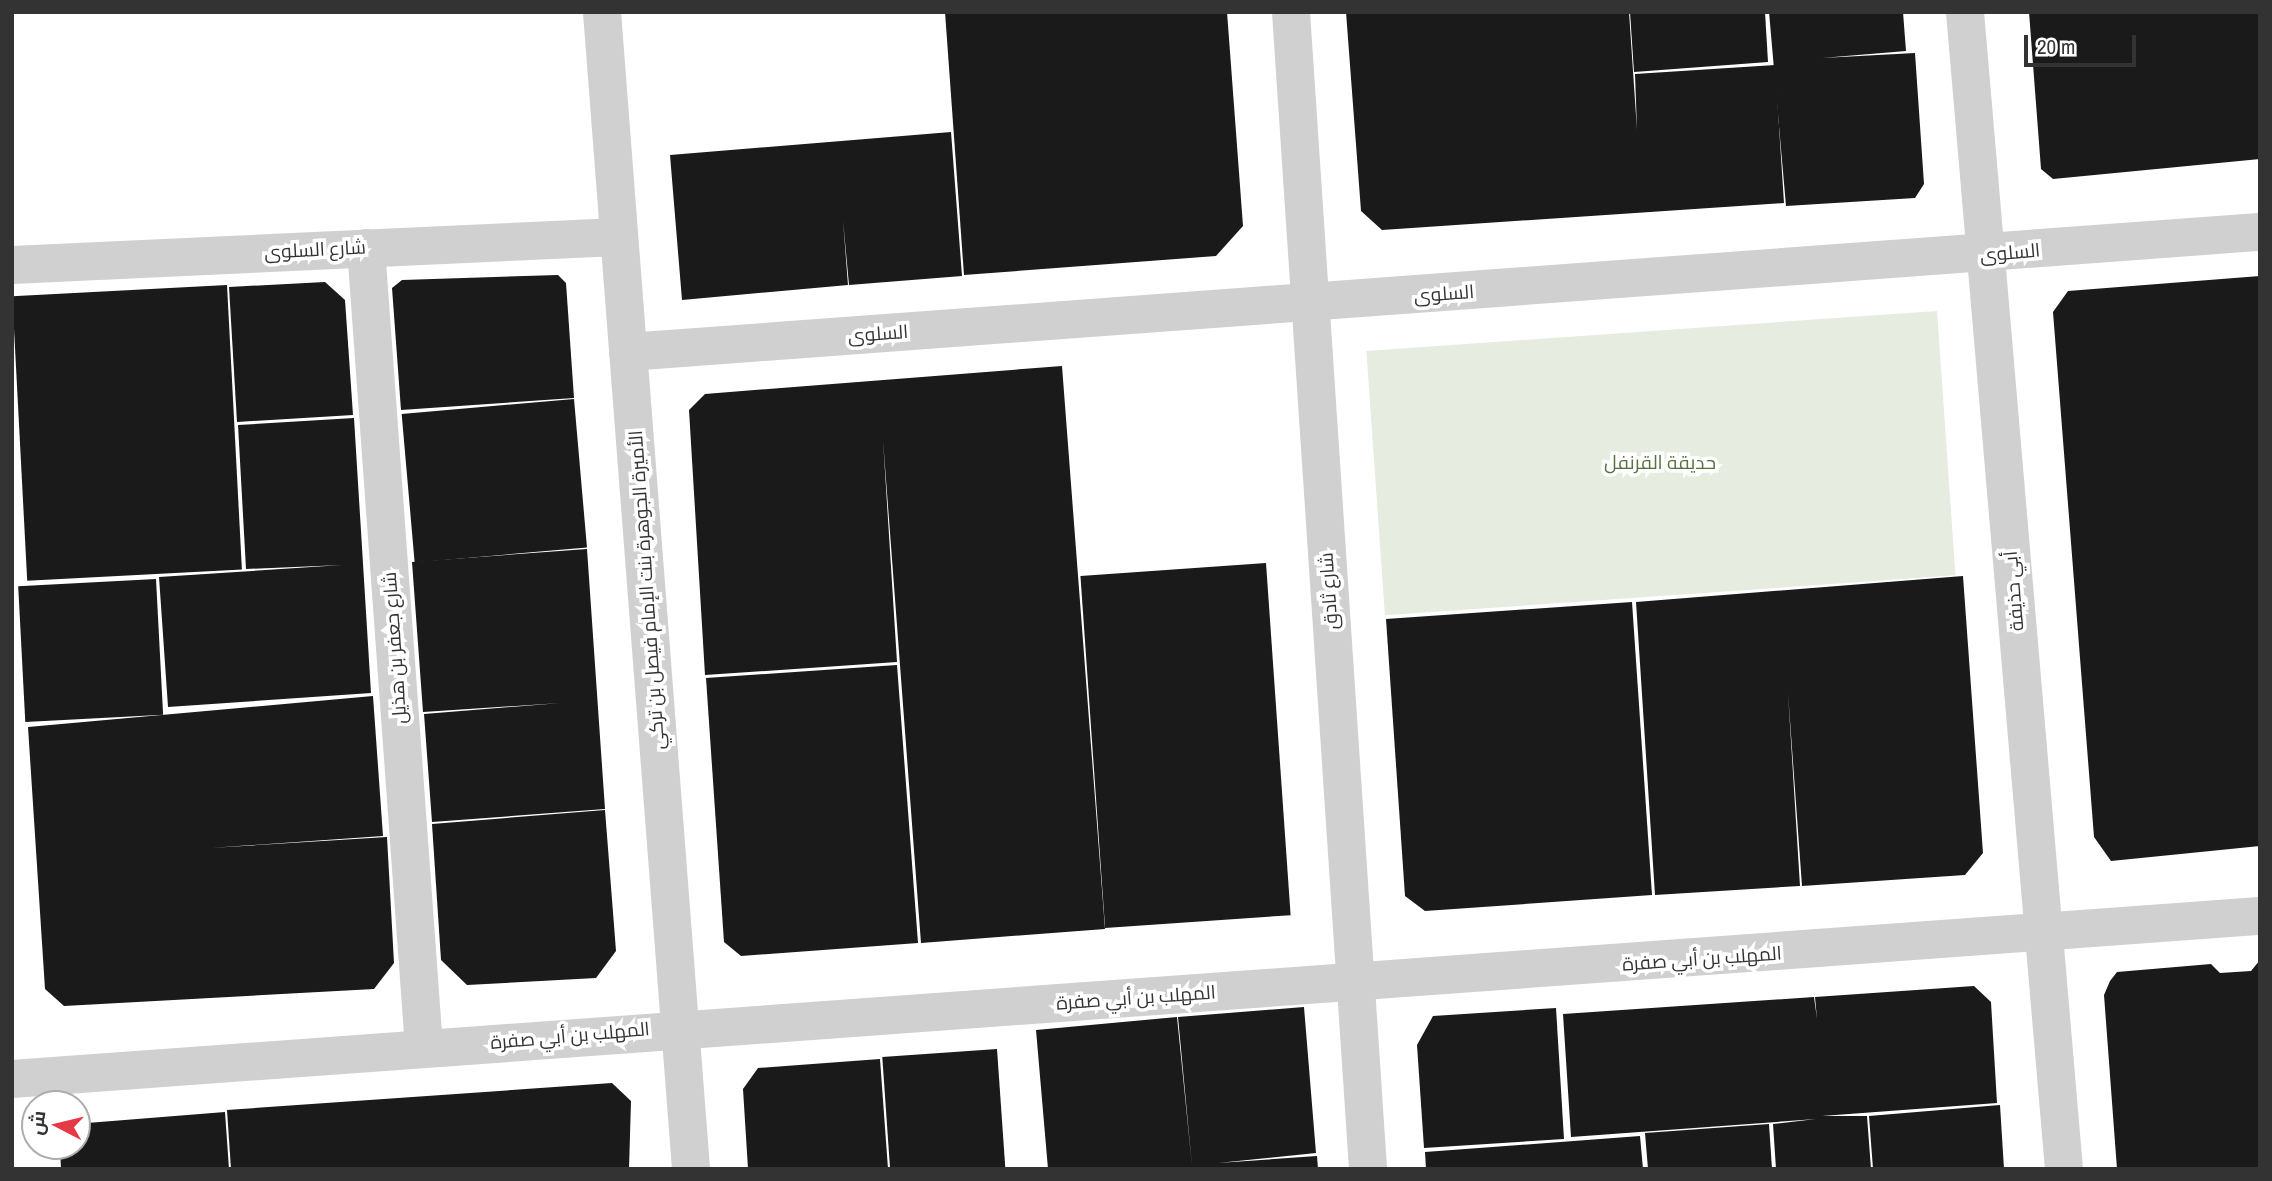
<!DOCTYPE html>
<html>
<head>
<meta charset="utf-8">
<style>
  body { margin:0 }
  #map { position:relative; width:2272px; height:1181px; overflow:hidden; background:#fff; font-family:"Archivo Narrow",Cairo,sans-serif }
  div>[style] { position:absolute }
  .green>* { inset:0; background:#e6ecdf; transform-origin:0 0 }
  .building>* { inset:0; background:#1a1a1a; transform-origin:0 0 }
  .minor>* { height:38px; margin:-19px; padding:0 19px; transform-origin:19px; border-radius:19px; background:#d0d0d0 }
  span { translate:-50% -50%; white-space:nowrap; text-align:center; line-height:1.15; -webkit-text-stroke:7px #fff; paint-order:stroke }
  .street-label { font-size:19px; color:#333 }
  .park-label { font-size:19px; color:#56703f }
  .frame { position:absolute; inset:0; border:14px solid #333; pointer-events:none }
  .north { position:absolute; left:21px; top:1090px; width:70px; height:70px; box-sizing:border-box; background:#fff; border:2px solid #adadad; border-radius:50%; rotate:277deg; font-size:19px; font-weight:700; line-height:28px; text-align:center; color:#333 }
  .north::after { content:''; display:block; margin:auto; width:24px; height:32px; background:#e63946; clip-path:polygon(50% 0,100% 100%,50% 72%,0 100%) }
  .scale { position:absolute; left:2024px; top:35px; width:112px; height:32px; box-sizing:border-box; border:4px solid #333; border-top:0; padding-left:9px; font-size:21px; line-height:24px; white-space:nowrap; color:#333; -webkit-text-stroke:5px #fff; paint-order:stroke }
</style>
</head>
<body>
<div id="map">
  <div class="green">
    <div style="left:1937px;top:311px;width:265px;height:572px;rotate:86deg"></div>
  </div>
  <div class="building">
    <div style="clip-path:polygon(945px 12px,1227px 12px,1243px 226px,1216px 256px,964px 275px)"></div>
    <div style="clip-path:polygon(1346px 12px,1629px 12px,1637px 130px,1635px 74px,1775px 65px,1784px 203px,1382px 230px,1361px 211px)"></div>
    <div style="clip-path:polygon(1630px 12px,1765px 12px,1768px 62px,1634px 72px)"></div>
    <div style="clip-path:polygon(1769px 12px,1903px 12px,1906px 51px,1822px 58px,1915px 53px,1924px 184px,1915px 198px,1786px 206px)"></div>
    <div style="clip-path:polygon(2029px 12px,2260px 12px,2260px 159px,2053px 179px,2041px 169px)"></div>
    <div style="clip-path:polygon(951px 132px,962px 276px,849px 285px,843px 220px,848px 285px,682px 300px,670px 155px)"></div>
    <div style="clip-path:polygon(558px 275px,566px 283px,574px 398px,401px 410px,392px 288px,402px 280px)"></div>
    <div style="clip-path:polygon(2260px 276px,2260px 846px,2111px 861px,2094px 837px,2053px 312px,2068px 291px)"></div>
    <div style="clip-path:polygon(325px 282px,345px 300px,353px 415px,237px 422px,229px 287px)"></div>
    <div style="left:227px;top:285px;width:285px;height:215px;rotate:87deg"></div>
    <div style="clip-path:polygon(1062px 366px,1105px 929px,921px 943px,883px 440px,897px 662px,705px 675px,689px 410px,705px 394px)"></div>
    <div style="left:574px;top:399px;width:149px;height:173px;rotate:85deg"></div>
    <div style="clip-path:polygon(354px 418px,371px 693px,168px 707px,159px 577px,342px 565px,246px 569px,238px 425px)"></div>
    <div style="clip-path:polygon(587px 549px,605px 809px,432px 822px,424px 714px,561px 703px,423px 712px,412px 562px)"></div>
    <div style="left:1266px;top:563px;width:353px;height:186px;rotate:86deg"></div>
    <div style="clip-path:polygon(1963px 576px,1983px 853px,1965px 875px,1802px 886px,1788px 693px,1800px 886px,1655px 895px,1636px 602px)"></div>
    <div style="left:156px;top:579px;width:136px;height:138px;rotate:87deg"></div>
    <div style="clip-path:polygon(1632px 602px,1652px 895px,1425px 911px,1405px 896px,1386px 619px)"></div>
    <div style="clip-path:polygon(897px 665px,918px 943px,741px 956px,724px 942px,706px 678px)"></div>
    <div style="clip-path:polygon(373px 696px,383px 836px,210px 848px,387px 837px,394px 963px,374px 989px,64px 1006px,45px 989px,28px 727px)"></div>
    <div style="clip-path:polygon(605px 810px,616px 951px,596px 978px,467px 985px,441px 960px,432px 824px)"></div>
    <div style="clip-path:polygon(2260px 960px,2260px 1169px,2117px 1169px,2104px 995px,2110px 981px,2117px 972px,2211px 964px,2220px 973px,2251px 971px)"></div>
    <div style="clip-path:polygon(1974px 986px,1991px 1002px,1997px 1103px,1822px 1116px,1867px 1116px,1871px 1169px,1776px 1169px,1773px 1124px,1816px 1119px,1571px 1137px,1563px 1014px,1814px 997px,1817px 1019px,1815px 997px)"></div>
    <div style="clip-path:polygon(1304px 1007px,1316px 1153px,1218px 1163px,1317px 1156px,1318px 1169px,1048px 1169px,1036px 1030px,1177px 1017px,1192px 1166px,1178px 1017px)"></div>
    <div style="clip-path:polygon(1556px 1008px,1564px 1139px,1424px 1148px,1417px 1045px,1433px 1016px)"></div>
    <div style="left:997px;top:1049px;width:120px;height:115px;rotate:86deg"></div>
    <div style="clip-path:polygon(880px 1059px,888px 1169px,748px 1169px,743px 1089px,758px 1068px)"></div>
    <div style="clip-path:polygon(612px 1083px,631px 1101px,629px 1169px,231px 1169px,227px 1110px)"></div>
    <div style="clip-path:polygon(2000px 1105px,2004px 1169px,1873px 1169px,1869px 1116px)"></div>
    <div style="clip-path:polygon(225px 1112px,229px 1169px,61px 1169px,60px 1148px,77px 1146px,77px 1132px,87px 1123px)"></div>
    <div style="clip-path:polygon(1769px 1124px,1772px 1169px,1648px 1169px,1645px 1133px)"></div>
    <div style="clip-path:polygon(1640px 1136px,1643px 1169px,1426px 1169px,1425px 1152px)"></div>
  </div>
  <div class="minor">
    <div style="left:602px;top:12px;width:1160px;rotate:85.6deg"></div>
    <div style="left:1291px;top:12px;width:1160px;rotate:86.19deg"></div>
    <div style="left:1965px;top:12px;width:1161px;rotate:85.11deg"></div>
    <div style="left:366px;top:248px;width:802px;rotate:85.85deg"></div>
    <div style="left:12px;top:265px;width:607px;rotate:-2.65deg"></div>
    <div style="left:628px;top:352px;width:1636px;rotate:-4.21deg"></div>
    <div style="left:12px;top:1079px;width:2254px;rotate:-4.15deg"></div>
  </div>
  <div class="street-label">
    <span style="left:315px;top:250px;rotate:-3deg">شارع السلوى</span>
    <span style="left:2010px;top:253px;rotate:-5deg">السلوى</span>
    <span style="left:1444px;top:294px;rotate:-4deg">السلوى</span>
    <span style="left:878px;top:334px;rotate:-4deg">السلوى</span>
    <span style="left:647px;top:590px;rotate:-94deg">الأميرة الجوهرة بنت الإمام فيصل بن تركي</span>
    <span style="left:1329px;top:591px;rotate:-94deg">شارع ثادق</span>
    <span style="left:2014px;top:591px;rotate:-95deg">أبي حذيفة</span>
    <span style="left:395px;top:648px;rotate:-94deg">شارع جعفر بن هذيل</span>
    <span style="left:1702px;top:959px;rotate:-4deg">المهلب بن أبي صفرة</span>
    <span style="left:1136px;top:998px;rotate:-4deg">المهلب بن أبي صفرة</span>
    <span style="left:570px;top:1036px;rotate:-5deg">المهلب بن أبي صفرة</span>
  </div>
  <div class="park-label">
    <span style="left:1660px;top:463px">حديقة القرنفل</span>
  </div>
  <div class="frame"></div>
  <div class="north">ش</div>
  <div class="scale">20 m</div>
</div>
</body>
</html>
